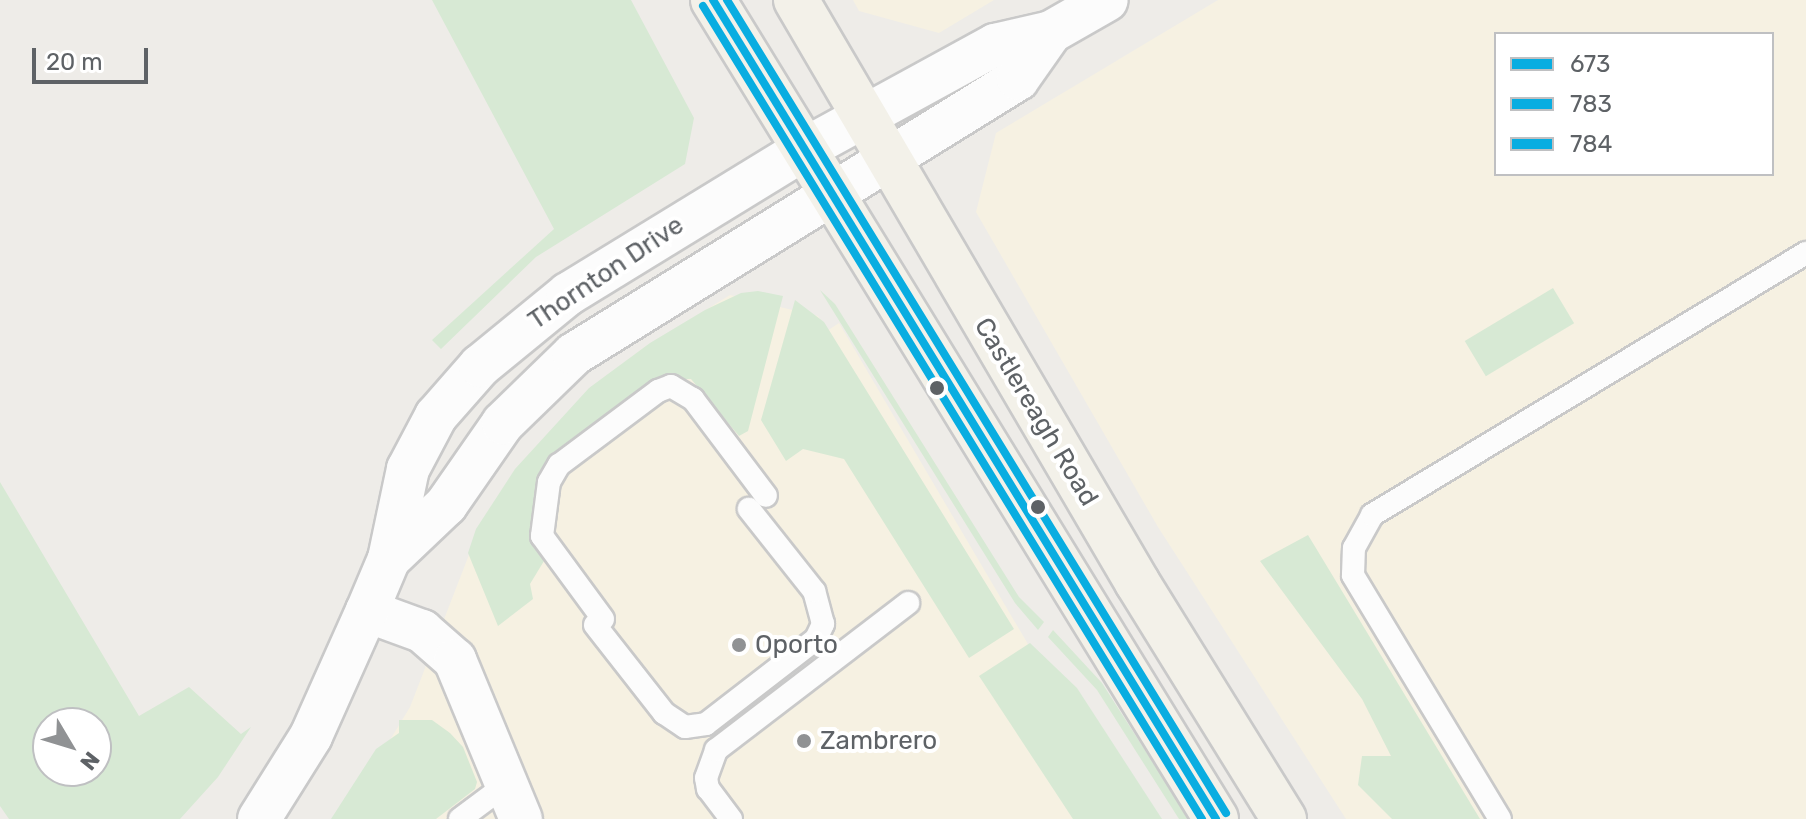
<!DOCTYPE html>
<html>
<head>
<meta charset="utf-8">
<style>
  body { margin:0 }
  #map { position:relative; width:1806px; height:819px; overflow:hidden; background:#eeece8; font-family:Rubik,sans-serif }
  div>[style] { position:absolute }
  .commercial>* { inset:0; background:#f6f1e2 }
  .green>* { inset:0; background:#d7e9d4; transform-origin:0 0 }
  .roads { filter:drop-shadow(2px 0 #c9c9c9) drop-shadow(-2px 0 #c9c9c9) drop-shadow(0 2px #c9c9c9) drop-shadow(0 -2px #c9c9c9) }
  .service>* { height:22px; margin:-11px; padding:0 11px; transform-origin:11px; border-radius:11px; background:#fcfcfc }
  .minor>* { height:42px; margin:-21px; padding:0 21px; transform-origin:21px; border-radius:21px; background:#fcfcfc }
  .primary>* { height:44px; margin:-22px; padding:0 22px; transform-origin:22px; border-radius:22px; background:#f3f1e9 }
  .bus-1>* { height:8px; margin:-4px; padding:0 4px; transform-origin:4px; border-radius:4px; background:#09ade1 }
  .bus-2>* { height:8px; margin:-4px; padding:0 4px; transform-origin:4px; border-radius:4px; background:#09ade1 }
  .bus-3>* { height:8px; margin:-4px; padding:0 4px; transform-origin:4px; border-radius:4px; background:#09ade1 }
  .dots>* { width:22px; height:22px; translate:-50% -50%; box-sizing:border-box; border:4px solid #fff; border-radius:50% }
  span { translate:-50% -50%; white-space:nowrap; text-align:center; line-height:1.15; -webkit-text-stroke:8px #fff; paint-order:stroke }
  .street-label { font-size:26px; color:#5e6266 }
  .poi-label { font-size:26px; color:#5e6266 }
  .left { translate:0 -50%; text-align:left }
  .legend { position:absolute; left:1494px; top:32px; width:280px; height:144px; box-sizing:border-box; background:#fff; border:2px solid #bfc0c2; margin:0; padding:10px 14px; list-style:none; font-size:24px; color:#5e6266 }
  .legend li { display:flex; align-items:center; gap:16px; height:40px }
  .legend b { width:40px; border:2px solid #bfc0c2 }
  .north { position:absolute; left:32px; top:707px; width:80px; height:80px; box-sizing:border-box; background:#fff; border:2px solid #bfc0c2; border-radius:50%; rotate:128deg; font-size:22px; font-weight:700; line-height:32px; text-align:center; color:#5e6266 }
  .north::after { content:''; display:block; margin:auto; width:28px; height:36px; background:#909294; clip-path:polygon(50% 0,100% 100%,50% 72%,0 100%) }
  .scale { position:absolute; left:32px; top:48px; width:116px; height:36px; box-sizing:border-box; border:4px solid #5e6266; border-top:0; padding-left:10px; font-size:24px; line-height:28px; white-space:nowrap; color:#5e6266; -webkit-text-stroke:6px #fff; paint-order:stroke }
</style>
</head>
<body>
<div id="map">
  <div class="commercial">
    <div style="clip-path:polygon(853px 0,994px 0,939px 33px,859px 11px)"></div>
    <div style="clip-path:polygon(evenodd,1218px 0,1806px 0,1806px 819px,1346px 819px,1158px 527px,976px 212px,996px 133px,1218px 0,1496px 34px,1772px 34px,1772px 174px,1496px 174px,1496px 34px)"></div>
    <div style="clip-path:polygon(730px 295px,818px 316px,827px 331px,839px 323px,1045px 673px,1140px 819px,342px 819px,410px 707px,472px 547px,593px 387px,642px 349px)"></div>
  </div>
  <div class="green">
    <div style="clip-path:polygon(432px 0,631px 0,694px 118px,685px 164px,536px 257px,441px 349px,432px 340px,554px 229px)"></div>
    <div style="left:1553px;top:288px;width:41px;height:103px;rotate:59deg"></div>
    <div style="clip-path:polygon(820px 290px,835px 304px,1019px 597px,1044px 622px,1038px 630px,1015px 603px)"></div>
    <div style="clip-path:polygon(758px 291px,783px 296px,748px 431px,739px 436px,691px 379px,660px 379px,538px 490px,530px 527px,544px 561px,530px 584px,533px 599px,498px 626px,468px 553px,476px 529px,515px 469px,589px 388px,650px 343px,705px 310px,741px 293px)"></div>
    <div style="clip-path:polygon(795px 300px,824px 322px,1014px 629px,969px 658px,844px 459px,803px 449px,786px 461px,761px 420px)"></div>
    <div style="clip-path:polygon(evenodd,0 482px,139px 716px,189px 687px,241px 734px,251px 727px,218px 777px,180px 819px,9px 819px,0 806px,0 482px,48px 723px,96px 723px,96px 771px,48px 771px,48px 723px)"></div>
    <div style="clip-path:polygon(1308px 535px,1480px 819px,1392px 819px,1358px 785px,1362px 756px,1391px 756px,1362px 699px,1260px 561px)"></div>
    <div style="clip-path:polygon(1053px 630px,1102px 683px,1189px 819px,1179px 819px,1097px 690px,1048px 637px)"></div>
    <div style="clip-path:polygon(1030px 643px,1077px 688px,1162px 819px,1073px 819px,979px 676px)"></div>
    <div style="clip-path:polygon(399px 720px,432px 720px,450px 733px,463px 747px,477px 782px,475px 789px,436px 819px,331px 819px,376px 749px,399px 733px)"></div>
  </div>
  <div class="roads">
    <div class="service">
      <div style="left:603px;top:619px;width:103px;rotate:-126.3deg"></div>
      <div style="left:542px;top:536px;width:54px;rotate:-82.6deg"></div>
      <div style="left:549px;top:482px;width:20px;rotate:-60deg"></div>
      <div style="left:559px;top:465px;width:124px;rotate:-36.8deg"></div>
      <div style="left:658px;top:391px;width:14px;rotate:-21deg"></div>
      <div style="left:671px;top:386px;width:26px;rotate:31deg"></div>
      <div style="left:693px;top:399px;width:121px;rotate:53deg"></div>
      <div style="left:595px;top:625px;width:112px;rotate:51.9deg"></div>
      <div style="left:664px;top:713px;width:25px;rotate:34deg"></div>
      <div style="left:685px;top:727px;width:21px;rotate:-8deg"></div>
      <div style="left:706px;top:724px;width:139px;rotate:-37.7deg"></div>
      <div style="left:816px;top:639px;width:17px;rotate:-65deg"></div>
      <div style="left:823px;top:624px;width:34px;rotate:-105deg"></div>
      <div style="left:814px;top:591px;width:105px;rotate:-128.4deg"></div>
      <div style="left:460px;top:819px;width:59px;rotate:-36.7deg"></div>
      <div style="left:731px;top:819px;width:38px;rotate:-127deg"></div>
      <div style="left:708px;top:789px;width:11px;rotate:-100deg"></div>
      <div style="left:706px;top:778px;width:30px;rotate:-70deg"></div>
      <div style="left:716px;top:750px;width:242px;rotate:-37.4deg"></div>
      <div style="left:1500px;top:819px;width:285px;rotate:-121.1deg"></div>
      <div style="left:1353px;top:575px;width:27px;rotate:-88deg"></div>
      <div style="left:1354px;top:548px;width:38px;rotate:-61deg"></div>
      <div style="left:1372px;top:515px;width:507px;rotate:-31.12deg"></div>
    </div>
    <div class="minor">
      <div style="left:389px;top:559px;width:79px;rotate:-43.5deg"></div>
      <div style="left:446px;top:505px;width:100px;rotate:-55.2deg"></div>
      <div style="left:503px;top:423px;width:99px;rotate:-44.2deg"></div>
      <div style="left:574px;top:354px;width:522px;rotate:-31.77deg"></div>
      <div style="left:1018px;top:79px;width:57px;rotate:-54.9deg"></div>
      <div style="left:367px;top:611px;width:59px;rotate:20deg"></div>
      <div style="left:422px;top:631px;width:44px;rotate:41.3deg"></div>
      <div style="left:455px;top:660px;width:172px;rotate:67.5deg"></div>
      <div style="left:259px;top:819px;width:98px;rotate:-57.9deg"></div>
      <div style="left:311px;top:736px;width:137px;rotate:-65.9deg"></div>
      <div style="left:367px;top:611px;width:56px;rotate:-67.1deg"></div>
      <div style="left:389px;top:559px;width:92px;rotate:-78.1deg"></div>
      <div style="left:408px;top:469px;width:60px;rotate:-62.2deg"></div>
      <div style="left:436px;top:416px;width:67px;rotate:-48.7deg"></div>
      <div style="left:480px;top:366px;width:114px;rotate:-39.3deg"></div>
      <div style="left:568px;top:294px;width:276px;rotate:-31.5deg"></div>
      <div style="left:803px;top:150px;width:219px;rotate:-28.7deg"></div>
      <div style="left:995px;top:45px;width:57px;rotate:-13.1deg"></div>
      <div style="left:1051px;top:32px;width:64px;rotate:-29.7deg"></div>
    </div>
    <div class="primary">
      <div style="left:713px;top:0;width:961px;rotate:58.44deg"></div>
      <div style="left:796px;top:0;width:675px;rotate:59.63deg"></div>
      <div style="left:1137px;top:582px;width:279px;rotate:58.2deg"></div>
    </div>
  </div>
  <div class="bus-1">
    <div style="left:713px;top:0;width:961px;rotate:58.44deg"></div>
  </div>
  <div class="bus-2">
    <div style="left:703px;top:6px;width:954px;rotate:58.46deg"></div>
  </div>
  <div class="bus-3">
    <div style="left:727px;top:0;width:954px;rotate:58.46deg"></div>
  </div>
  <div class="dots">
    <div style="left:937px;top:388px;background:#5e6266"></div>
    <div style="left:1038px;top:507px;background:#5e6266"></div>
    <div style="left:739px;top:645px;background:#909294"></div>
    <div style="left:804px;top:741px;background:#909294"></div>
  </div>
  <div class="street-label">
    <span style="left:606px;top:273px;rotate:-34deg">Thornton Drive</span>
    <span style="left:1036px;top:412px;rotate:59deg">Castlereagh Road</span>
  </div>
  <div class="poi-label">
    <span class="left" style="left:755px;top:645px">Oporto</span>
    <span class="left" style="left:820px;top:741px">Zambrero</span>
  </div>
  <ul class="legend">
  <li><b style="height:10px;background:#09ade1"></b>673</li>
  <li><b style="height:10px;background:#09ade1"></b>783</li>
  <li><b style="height:10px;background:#09ade1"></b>784</li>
  </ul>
  <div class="north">N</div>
  <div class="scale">20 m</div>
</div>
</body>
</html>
